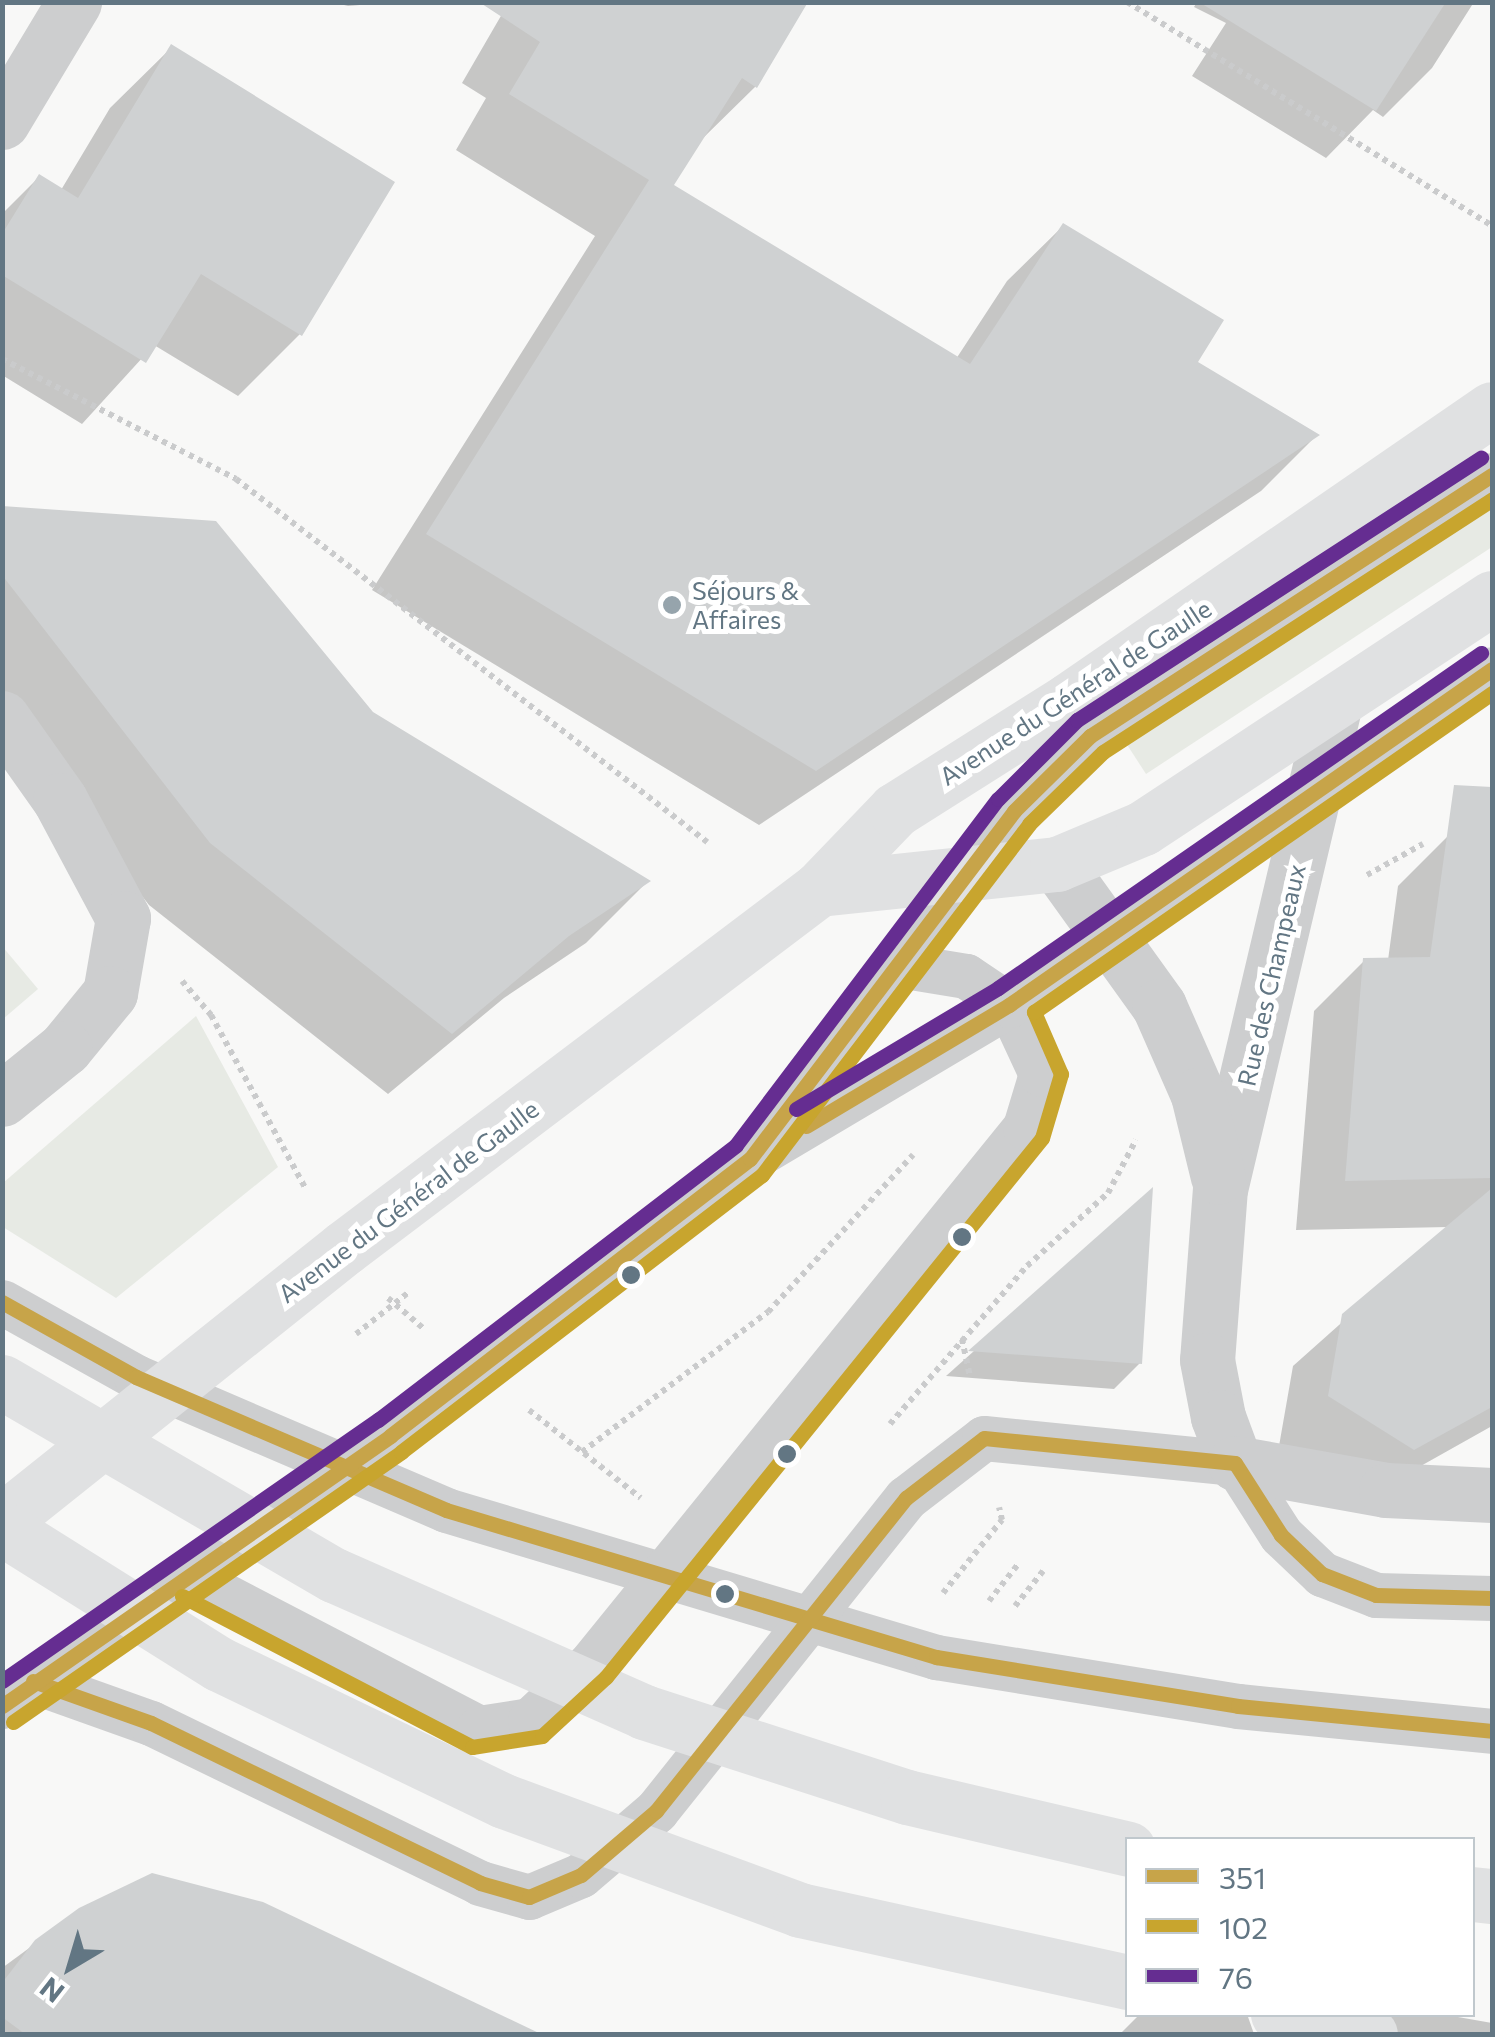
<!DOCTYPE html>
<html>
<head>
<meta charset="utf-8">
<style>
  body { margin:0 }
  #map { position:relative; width:1495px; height:2037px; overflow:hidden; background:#f8f8f7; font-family:Commissioner,sans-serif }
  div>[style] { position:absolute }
  .green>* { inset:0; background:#e7eae4 }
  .shadow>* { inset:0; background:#0003 }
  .building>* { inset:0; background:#cfd1d2 }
  .path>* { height:6px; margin-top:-3px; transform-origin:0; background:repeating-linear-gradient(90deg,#cacbcc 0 5px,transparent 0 10px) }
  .lane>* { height:45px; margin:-22.5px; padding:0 22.5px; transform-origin:22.5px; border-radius:22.5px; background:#cdcecf }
  .street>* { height:55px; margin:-27.5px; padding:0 27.5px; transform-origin:27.5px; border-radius:27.5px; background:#cdcecf }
  .secondary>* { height:55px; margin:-27.5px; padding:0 27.5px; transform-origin:27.5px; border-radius:27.5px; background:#e0e1e2 }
  .highway>* { height:55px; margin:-27.5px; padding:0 27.5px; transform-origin:27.5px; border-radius:27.5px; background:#e0e1e2 }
  .bus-1>* { height:15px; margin:-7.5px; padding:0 7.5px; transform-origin:7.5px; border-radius:7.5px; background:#c7a449 }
  .bus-2>* { height:15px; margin:-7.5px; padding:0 7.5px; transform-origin:7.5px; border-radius:7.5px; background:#c8a52e }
  .bus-3>* { height:15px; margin:-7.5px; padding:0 7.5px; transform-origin:7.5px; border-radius:7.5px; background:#652d91 }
  .dots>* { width:28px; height:28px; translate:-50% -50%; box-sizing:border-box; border:5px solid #fff; border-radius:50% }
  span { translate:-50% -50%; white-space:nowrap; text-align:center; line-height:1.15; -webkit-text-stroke:10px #fff; paint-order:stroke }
  .poi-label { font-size:25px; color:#627683 }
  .left { translate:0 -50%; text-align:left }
  .street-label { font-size:25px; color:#627683 }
  .frame { position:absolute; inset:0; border:5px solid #627683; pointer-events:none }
  .legend { position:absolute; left:1125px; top:1837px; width:350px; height:180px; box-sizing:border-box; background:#fff; border:2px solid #c0c8cd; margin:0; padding:12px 18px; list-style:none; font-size:30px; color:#627683 }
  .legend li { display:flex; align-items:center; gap:20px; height:50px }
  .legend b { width:50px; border:2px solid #c0c8cd }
  .north { position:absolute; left:20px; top:1917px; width:100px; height:100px; -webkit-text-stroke:8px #fff; paint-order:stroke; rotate:218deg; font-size:28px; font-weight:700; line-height:40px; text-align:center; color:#627683 }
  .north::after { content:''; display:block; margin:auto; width:35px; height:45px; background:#627683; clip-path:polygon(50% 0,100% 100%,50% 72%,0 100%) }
</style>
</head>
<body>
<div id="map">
  <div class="green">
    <div style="clip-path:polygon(1492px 491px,1492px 547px,1146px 774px,1124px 740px)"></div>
    <div style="clip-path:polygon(2px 946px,38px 989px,3px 1019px,2px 1019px)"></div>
    <div style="clip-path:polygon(196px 1016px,278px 1167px,116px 1298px,3px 1227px,3px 1183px)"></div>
  </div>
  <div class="shadow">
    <div style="clip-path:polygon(332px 2px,395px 2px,348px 6px)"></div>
    <div style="clip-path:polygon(509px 2px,805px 2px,755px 87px,699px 142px,671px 186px,956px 359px,1007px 281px,1063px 226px,1195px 362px,1316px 436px,1261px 491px,759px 825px,372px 590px,595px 236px,456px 150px,486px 98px,462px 83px)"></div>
    <div style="clip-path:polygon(1197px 2px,1474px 2px,1432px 68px,1383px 117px,1373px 110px,1326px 158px,1192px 76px,1226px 23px,1194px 7px)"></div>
    <div style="clip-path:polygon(172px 47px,300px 334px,238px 396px,154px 345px,82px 424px,2px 375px,2px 214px,39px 177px,61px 190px,110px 108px)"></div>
    <div style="clip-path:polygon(2px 509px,371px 714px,647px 882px,586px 943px,504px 998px,388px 1094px,149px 905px,2px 717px)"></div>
    <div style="clip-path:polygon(1492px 812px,1492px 1426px,1362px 1499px,1279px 1446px,1293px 1366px,1449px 1227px,1296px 1230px,1314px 1011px,1364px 961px,1388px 960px,1398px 886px,1448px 836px)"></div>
    <div style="clip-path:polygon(1151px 1193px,1140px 1363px,1114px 1389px,946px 1376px)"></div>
    <div style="clip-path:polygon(262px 1905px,535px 2034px,2px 2034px,2px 1968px,81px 1910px)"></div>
    <div style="clip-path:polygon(1140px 2014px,1247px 2014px,1254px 2034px,1120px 2034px)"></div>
    <div style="clip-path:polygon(1334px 2014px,1441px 2014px,1492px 2023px,1492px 2034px,1314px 2034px)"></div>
  </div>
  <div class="building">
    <div style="clip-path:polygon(479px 2px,808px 2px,757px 88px,742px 78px,674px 185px,970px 364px,1063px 223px,1224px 320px,1198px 362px,1320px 435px,816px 771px,426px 534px,649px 180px,509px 94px,540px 42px)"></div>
    <div style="clip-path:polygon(1199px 2px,1446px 2px,1376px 111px)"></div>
    <div style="clip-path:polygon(171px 44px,395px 182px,302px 336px,201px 274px,146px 363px,2px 275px,2px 234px,39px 174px,78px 198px)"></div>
    <div style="clip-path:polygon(2px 506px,216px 521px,373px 712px,651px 881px,569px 936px,452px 1034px,210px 843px,2px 575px)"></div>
    <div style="clip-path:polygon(1454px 785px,1492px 787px,1492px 1178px,1345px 1181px,1363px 958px,1430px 957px)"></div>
    <div style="clip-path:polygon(1153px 1187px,1142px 1364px,968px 1351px)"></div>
    <div style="clip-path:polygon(1492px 1188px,1492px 1407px,1414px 1450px,1328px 1396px,1342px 1314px)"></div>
    <div style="clip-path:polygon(152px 1873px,263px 1902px,541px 2034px,25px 2034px,2px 2017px,2px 1983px,35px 1940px,79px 1908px)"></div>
  </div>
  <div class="path">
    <div style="left:1127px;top:2px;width:428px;rotate:31.5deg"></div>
    <div style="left:2px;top:359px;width:263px;rotate:27.1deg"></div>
    <div style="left:236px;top:479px;width:595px;rotate:37.62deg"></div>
    <div style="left:1367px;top:875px;width:64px;rotate:-29deg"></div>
    <div style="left:182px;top:981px;width:45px;rotate:49.5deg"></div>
    <div style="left:211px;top:1015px;width:198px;rotate:61.4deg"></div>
    <div style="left:388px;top:1298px;width:48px;rotate:40.7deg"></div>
    <div style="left:356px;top:1334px;width:68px;rotate:-38.4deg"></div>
    <div style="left:962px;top:1339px;width:39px;rotate:78deg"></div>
    <div style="left:529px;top:1410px;width:142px;rotate:38.2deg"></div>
    <div style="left:890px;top:1424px;width:209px;rotate:-49.1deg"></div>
    <div style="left:1027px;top:1266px;width:109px;rotate:-42deg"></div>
    <div style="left:1108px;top:1193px;width:60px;rotate:-62.2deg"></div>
    <div style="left:582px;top:1452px;width:233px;rotate:-37deg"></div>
    <div style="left:768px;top:1312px;width:214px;rotate:-47.3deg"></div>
    <div style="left:943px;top:1593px;width:94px;rotate:-51.1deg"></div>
    <div style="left:1002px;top:1520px;width:13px;rotate:-103deg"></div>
    <div style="left:989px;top:1601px;width:48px;rotate:-51.7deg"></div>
    <div style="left:1015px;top:1606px;width:45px;rotate:-51.3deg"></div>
  </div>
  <div class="lane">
    <div style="left:767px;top:1138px;width:410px;rotate:-52.9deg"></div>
    <div style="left:1014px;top:811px;width:107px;rotate:-44.6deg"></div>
    <div style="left:1090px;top:736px;width:479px;rotate:-33deg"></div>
    <div style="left:2px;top:1302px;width:154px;rotate:29.2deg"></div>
    <div style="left:136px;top:1377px;width:337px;rotate:23.2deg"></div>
    <div style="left:446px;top:1510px;width:512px;rotate:16.7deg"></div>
    <div style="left:936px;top:1657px;width:306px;rotate:9.2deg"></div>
    <div style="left:1238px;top:1706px;width:255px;rotate:5.6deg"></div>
    <div style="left:191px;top:1578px;width:325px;rotate:27.5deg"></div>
    <div style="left:479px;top:1728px;width:52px;rotate:-8.9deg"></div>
    <div style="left:530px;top:1720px;width:82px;rotate:-43deg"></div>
    <div style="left:590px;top:1664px;width:691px;rotate:-50.99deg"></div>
    <div style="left:1025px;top:1127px;width:55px;rotate:-73.2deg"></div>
    <div style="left:1041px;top:1074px;width:76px;rotate:-114.9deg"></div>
    <div style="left:1009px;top:1005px;width:52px;rotate:-146deg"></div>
    <div style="left:966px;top:976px;width:68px;rotate:-170.7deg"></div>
    <div style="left:33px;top:1681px;width:125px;rotate:19.6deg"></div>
    <div style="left:151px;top:1723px;width:366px;rotate:25.9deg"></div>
    <div style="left:480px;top:1883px;width:51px;rotate:15.9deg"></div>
    <div style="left:529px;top:1897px;width:56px;rotate:-22.9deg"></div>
    <div style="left:581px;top:1875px;width:99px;rotate:-40.5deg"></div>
    <div style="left:656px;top:1811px;width:401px;rotate:-51.4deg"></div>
    <div style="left:906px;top:1498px;width:98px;rotate:-37.6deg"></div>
    <div style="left:984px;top:1438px;width:252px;rotate:5.7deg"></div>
    <div style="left:1235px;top:1463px;width:85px;rotate:57.4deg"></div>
    <div style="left:1281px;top:1535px;width:57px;rotate:43.6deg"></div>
    <div style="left:1322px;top:1574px;width:58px;rotate:21.3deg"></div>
    <div style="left:1376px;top:1595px;width:116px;rotate:1.5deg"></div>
    <div style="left:2px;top:1706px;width:473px;rotate:-34.8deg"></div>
    <div style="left:390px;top:1436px;width:454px;rotate:-37.6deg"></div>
    <div style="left:750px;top:1159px;width:301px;rotate:-30.7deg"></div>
    <div style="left:1009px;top:1005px;width:588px;rotate:-34.82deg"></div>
  </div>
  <div class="street">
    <div style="left:2px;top:122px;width:140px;rotate:-59deg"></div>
    <div style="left:1335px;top:703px;width:498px;rotate:103.3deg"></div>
    <div style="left:1220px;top:1188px;width:172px;rotate:94.3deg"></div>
    <div style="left:1207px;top:1360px;width:58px;rotate:79.1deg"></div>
    <div style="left:1218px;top:1417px;width:49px;rotate:69.7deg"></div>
    <div style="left:1235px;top:1463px;width:153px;rotate:10.1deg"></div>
    <div style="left:1386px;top:1490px;width:106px;rotate:2.7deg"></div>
    <div style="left:2px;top:718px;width:100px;rotate:54.7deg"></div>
    <div style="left:60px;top:800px;width:134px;rotate:61.9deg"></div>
    <div style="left:123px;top:918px;width:76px;rotate:99.8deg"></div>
    <div style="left:110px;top:993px;width:71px;rotate:129.3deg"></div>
    <div style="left:65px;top:1048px;width:81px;rotate:141deg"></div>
    <div style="left:1057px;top:864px;width:175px;rotate:54.3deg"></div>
    <div style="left:1159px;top:1006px;width:97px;rotate:66.3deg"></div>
    <div style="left:1198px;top:1095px;width:84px;rotate:76.3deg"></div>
  </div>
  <div class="secondary">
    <div style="left:819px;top:889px;width:239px;rotate:-6deg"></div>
    <div style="left:1057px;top:864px;width:93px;rotate:-22.7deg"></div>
    <div style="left:1143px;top:828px;width:418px;rotate:-33.4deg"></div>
    <div style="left:2px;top:1521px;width:438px;rotate:-38.6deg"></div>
    <div style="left:344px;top:1248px;width:595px;rotate:-37.08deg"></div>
    <div style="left:819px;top:889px;width:110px;rotate:-46.1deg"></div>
    <div style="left:895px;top:810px;width:206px;rotate:-32.3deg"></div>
    <div style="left:1069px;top:700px;width:513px;rotate:-34.53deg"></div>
  </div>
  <div class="highway">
    <div style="left:2px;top:1382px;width:384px;rotate:30.2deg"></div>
    <div style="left:334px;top:1575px;width:339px;rotate:23.8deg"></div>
    <div style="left:644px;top:1712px;width:276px;rotate:17.9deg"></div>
    <div style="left:907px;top:1797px;width:227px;rotate:13.2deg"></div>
    <div style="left:2px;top:1528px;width:256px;rotate:32.1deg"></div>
    <div style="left:219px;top:1664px;width:316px;rotate:25.7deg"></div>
    <div style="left:504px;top:1801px;width:315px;rotate:20.2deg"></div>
    <div style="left:800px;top:1910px;width:336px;rotate:12.4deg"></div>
    <div style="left:1472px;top:1894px;width:20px;rotate:6deg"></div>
    <div style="left:1278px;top:2014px;width:94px;rotate:12.3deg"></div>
  </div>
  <div class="bus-1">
    <div style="left:806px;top:1126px;width:236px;rotate:-30.8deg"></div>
    <div style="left:1009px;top:1005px;width:588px;rotate:-34.82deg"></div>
    <div style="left:2px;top:1302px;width:154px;rotate:29.2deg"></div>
    <div style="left:136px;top:1377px;width:337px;rotate:23.2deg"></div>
    <div style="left:446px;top:1510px;width:512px;rotate:16.7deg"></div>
    <div style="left:936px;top:1657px;width:306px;rotate:9.2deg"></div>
    <div style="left:1238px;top:1706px;width:255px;rotate:5.6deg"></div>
    <div style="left:1235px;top:1463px;width:85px;rotate:57.4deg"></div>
    <div style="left:1281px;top:1535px;width:57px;rotate:43.6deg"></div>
    <div style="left:1322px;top:1574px;width:58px;rotate:21.3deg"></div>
    <div style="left:1376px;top:1595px;width:116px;rotate:1.5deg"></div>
    <div style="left:33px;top:1681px;width:125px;rotate:19.6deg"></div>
    <div style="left:151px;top:1723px;width:366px;rotate:25.9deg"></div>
    <div style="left:480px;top:1883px;width:51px;rotate:15.9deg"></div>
    <div style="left:529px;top:1897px;width:56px;rotate:-22.9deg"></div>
    <div style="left:581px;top:1875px;width:99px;rotate:-40.5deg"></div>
    <div style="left:656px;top:1811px;width:401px;rotate:-51.4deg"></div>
    <div style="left:906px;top:1498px;width:98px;rotate:-37.6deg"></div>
    <div style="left:984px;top:1438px;width:252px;rotate:5.7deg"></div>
    <div style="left:2px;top:1706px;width:473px;rotate:-34.8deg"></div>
    <div style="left:390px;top:1436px;width:454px;rotate:-37.6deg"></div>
    <div style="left:750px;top:1159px;width:437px;rotate:-52.8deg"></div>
    <div style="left:1014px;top:811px;width:107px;rotate:-44.6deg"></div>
    <div style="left:1090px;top:736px;width:479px;rotate:-33deg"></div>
  </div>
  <div class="bus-2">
    <div style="left:182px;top:1596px;width:327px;rotate:27.5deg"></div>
    <div style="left:472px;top:1747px;width:71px;rotate:-8.9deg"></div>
    <div style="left:542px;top:1736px;width:87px;rotate:-42.7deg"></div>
    <div style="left:606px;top:1677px;width:693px;rotate:-51.03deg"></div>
    <div style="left:1042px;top:1138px;width:67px;rotate:-73.5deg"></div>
    <div style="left:1061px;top:1074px;width:68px;rotate:-113.5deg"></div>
    <div style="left:1034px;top:1012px;width:558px;rotate:-34.86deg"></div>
    <div style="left:13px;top:1722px;width:473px;rotate:-34.8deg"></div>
    <div style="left:401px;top:1452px;width:455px;rotate:-37.5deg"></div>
    <div style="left:762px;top:1175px;width:441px;rotate:-52.7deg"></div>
    <div style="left:1029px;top:824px;width:103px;rotate:-44.2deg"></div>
    <div style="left:1103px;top:752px;width:464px;rotate:-33deg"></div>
  </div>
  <div class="bus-3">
    <div style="left:796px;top:1109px;width:235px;rotate:-30.9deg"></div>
    <div style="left:998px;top:988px;width:588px;rotate:-34.74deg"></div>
    <div style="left:2px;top:1681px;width:458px;rotate:-34.8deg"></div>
    <div style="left:378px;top:1420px;width:451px;rotate:-37.5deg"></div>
    <div style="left:736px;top:1145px;width:434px;rotate:-52.9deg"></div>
    <div style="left:998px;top:799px;width:112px;rotate:-45deg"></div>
    <div style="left:1077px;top:720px;width:482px;rotate:-33deg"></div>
  </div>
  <div class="dots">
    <div style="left:672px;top:605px;background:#96a4ac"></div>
    <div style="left:962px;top:1237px;background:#627683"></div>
    <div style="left:631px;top:1275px;background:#627683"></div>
    <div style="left:787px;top:1454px;background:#627683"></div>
    <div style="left:725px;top:1594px;background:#627683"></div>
  </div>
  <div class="poi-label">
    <span class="left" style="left:692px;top:605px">Séjours &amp;<br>Affaires</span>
  </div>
  <div class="street-label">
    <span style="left:1075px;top:692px;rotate:-33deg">Avenue du Général de Gaulle</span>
    <span style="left:1271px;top:975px;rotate:-77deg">Rue des Champeaux</span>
    <span style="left:408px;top:1201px;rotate:-37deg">Avenue du Général de Gaulle</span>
  </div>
  <div class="frame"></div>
  <ul class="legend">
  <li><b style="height:12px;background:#c7a449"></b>351</li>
  <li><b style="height:12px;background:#c8a52e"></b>102</li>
  <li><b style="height:12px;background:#652d91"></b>76</li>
  </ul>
  <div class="north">N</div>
</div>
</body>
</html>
